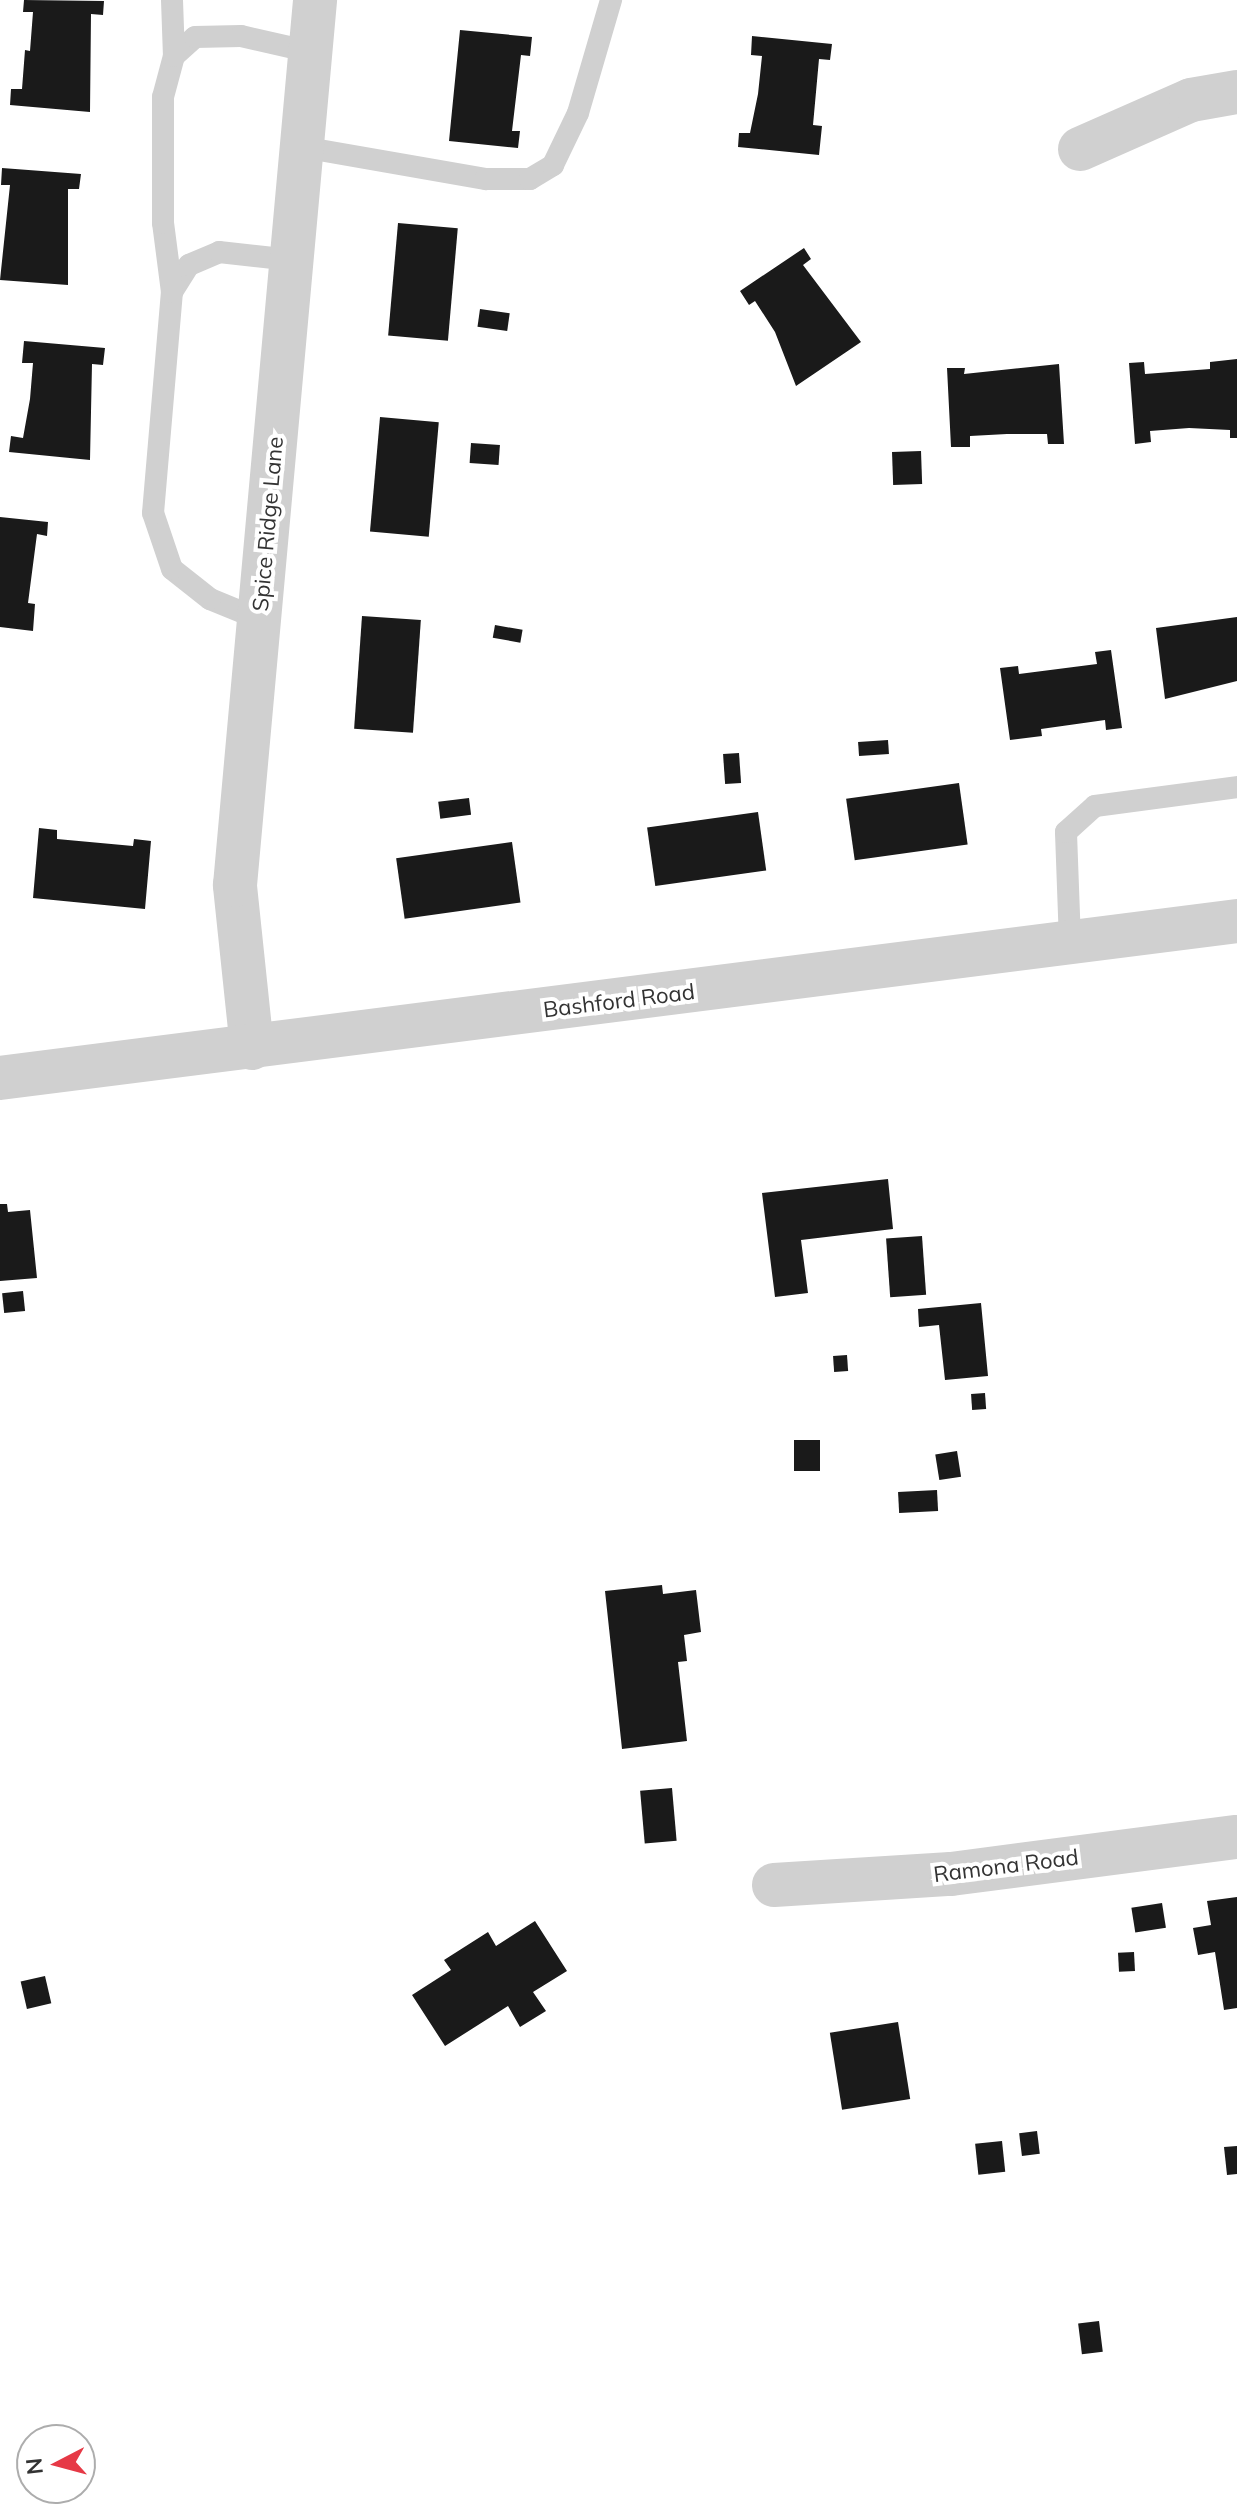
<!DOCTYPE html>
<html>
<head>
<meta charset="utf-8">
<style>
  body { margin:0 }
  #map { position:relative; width:1237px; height:2520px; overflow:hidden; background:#fff; font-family:Mulish,sans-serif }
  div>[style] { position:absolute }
  .building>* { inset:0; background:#1a1a1a; transform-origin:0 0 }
  .service>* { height:22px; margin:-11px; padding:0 11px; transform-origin:11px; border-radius:11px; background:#d0d0d0 }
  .minor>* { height:44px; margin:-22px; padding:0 22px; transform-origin:22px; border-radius:22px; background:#d0d0d0 }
  .tertiary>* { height:44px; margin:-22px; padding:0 22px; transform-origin:22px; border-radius:22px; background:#d0d0d0 }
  span { translate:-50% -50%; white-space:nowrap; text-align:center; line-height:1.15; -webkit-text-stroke:8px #fff; paint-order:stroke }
  .street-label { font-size:22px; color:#333 }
  .north { position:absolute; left:16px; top:2424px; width:80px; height:80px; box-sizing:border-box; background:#fff; border:2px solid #adadad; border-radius:50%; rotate:264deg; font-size:22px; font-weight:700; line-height:32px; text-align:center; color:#333 }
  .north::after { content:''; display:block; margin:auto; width:28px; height:36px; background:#e63946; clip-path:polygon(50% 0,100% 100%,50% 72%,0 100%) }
</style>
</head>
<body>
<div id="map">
  <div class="building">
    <div style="clip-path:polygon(24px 0,104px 1px,103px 15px,91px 14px,90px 112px,10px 105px,11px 89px,22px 89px,25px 50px,30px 51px,33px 12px,23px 12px)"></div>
    <div style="clip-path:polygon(460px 30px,532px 37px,530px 56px,521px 55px,512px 131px,520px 131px,518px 148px,449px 141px)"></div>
    <div style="clip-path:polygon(752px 36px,832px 44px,830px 60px,819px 59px,813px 125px,822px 126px,819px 155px,738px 147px,739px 133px,750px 133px,758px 94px,762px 56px,751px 55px)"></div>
    <div style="clip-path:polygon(2px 168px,81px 174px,79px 189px,68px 189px,68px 285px,0 280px,10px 185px,1px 185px)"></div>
    <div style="left:398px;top:223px;width:60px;height:113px;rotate:5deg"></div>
    <div style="clip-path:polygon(804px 248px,811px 259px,803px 265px,861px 342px,796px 386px,775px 332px,755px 301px,749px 305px,740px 291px)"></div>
    <div style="left:480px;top:309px;width:30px;height:18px;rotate:8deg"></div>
    <div style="clip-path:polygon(24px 341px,105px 348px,103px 365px,92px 364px,90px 460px,9px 452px,11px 436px,23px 438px,30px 399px,33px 363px,22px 363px)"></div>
    <div style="clip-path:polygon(1237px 359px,1237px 438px,1230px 438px,1230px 430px,1189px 428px,1150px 431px,1151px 442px,1135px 444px,1129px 363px,1144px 362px,1145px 374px,1210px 369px,1210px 362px)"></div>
    <div style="clip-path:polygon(1059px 364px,1064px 444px,1048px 444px,1047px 434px,1007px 434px,970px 436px,970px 447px,951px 447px,947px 368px,965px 368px,964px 374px)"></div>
    <div style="left:380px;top:417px;width:59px;height:115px;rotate:5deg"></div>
    <div style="left:471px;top:443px;width:29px;height:20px;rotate:4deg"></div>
    <div style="left:921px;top:451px;width:33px;height:29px;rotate:88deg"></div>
    <div style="clip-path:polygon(0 517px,48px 522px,47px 536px,37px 534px,28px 603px,35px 604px,33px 631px,0 627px)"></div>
    <div style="left:362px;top:616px;width:59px;height:113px;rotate:4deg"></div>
    <div style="clip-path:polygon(1237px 617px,1237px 681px,1165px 699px,1156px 628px)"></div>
    <div style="left:495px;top:625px;width:28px;height:13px;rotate:10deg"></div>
    <div style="clip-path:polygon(1111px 650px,1122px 728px,1106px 730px,1105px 720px,1041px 729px,1042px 736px,1010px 740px,1000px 668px,1018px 666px,1019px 674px,1097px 664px,1095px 652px)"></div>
    <div style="left:888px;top:740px;width:14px;height:30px;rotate:86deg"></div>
    <div style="left:739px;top:753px;width:30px;height:16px;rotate:86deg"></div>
    <div style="left:959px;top:783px;width:62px;height:114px;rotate:82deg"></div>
    <div style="left:469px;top:798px;width:17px;height:31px;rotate:83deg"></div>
    <div style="left:758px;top:812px;width:59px;height:112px;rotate:82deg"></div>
    <div style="clip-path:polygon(39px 828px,57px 830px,57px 839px,133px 846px,134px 839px,151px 841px,145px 909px,33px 898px)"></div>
    <div style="left:512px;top:842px;width:61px;height:117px;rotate:82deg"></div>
    <div style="clip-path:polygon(888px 1179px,893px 1229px,801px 1240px,808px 1293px,775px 1297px,762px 1193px)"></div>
    <div style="clip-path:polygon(0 1204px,7px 1204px,8px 1212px,30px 1210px,37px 1278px,0 1281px)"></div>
    <div style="left:922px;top:1236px;width:59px;height:36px;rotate:86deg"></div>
    <div style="left:23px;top:1291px;width:20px;height:21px;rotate:84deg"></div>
    <div style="clip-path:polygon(981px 1303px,988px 1376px,945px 1380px,939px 1325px,919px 1327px,918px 1309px)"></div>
    <div style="left:847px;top:1355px;width:16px;height:14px;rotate:86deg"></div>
    <div style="left:985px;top:1393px;width:16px;height:14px;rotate:86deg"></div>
    <div style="left:794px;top:1440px;width:26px;height:31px"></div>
    <div style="left:957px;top:1451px;width:26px;height:22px;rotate:81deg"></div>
    <div style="left:937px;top:1490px;width:21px;height:39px;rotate:87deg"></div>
    <div style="clip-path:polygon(662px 1585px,663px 1594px,696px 1590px,701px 1632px,684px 1635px,687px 1661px,678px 1662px,687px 1741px,622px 1749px,605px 1591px)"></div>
    <div style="left:672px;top:1788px;width:53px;height:32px;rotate:85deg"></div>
    <div style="clip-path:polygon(1237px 1897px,1237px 2008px,1224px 2010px,1215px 1952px,1198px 1955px,1193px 1928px,1211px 1925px,1207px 1901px)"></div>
    <div style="left:1162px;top:1903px;width:25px;height:31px;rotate:81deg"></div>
    <div style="clip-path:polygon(535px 1921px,567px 1971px,533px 1992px,546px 2011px,520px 2027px,508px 2006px,445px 2046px,412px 1995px,451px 1970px,444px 1960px,488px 1932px,496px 1946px)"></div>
    <div style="left:1134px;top:1952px;width:19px;height:16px;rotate:87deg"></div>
    <div style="left:45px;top:1976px;width:28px;height:25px;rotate:77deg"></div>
    <div style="left:898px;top:2022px;width:78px;height:69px;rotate:81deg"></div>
    <div style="left:1037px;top:2131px;width:23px;height:18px;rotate:83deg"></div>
    <div style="left:1002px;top:2141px;width:31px;height:27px;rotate:84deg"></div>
    <div style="clip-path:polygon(1237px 2146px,1237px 2174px,1227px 2175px,1224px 2147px)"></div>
    <div style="left:1099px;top:2321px;width:31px;height:21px;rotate:83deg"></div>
  </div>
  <div class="service">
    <div style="left:172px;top:0;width:56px;rotate:88deg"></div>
    <div style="left:302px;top:147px;width:187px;rotate:9.9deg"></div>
    <div style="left:486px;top:179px;width:44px"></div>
    <div style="left:530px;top:179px;width:27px;rotate:-31deg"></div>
    <div style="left:553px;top:165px;width:58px;rotate:-64.3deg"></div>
    <div style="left:578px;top:113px;width:118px;rotate:-73.7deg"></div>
    <div style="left:172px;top:292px;width:32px;rotate:-58deg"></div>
    <div style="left:189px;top:265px;width:33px;rotate:-23deg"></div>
    <div style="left:219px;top:252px;width:73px;rotate:6.3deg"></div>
    <div style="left:259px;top:619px;width:53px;rotate:-157.8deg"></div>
    <div style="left:210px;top:599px;width:48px;rotate:-141.7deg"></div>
    <div style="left:172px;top:569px;width:59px;rotate:-108.7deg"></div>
    <div style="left:153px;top:513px;width:222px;rotate:-85.1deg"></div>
    <div style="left:172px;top:292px;width:70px;rotate:-97.4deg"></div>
    <div style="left:163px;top:223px;width:126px;rotate:-90deg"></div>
    <div style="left:163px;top:97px;width:42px;rotate:-75deg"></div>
    <div style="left:174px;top:56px;width:28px;rotate:-42deg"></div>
    <div style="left:195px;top:37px;width:46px;rotate:-1.2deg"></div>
    <div style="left:241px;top:36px;width:72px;rotate:12.9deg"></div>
    <div style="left:1070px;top:942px;width:110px;rotate:-92.1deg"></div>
    <div style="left:1066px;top:832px;width:39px;rotate:-42deg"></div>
    <div style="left:1095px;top:806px;width:143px;rotate:-7.6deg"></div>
  </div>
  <div class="minor">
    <div style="left:1080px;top:149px;width:121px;rotate:-23.8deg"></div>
    <div style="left:1191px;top:100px;width:47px;rotate:-9.9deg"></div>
    <div style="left:252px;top:1048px;width:164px;rotate:-96deg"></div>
    <div style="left:235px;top:885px;width:889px;rotate:-84.83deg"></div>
    <div style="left:774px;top:1885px;width:177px;rotate:-3.6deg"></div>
    <div style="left:951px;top:1874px;width:288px;rotate:-7.4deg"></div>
  </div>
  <div class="tertiary">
    <div style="left:0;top:1078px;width:1247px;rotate:-7.23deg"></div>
  </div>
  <div class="street-label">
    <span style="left:268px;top:524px;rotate:-85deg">Spice Ridge Lane</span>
    <span style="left:619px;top:1001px;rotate:-7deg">Bashford Road</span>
    <span style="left:1006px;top:1866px;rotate:-7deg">Ramona Road</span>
  </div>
  <div class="north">N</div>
</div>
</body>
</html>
